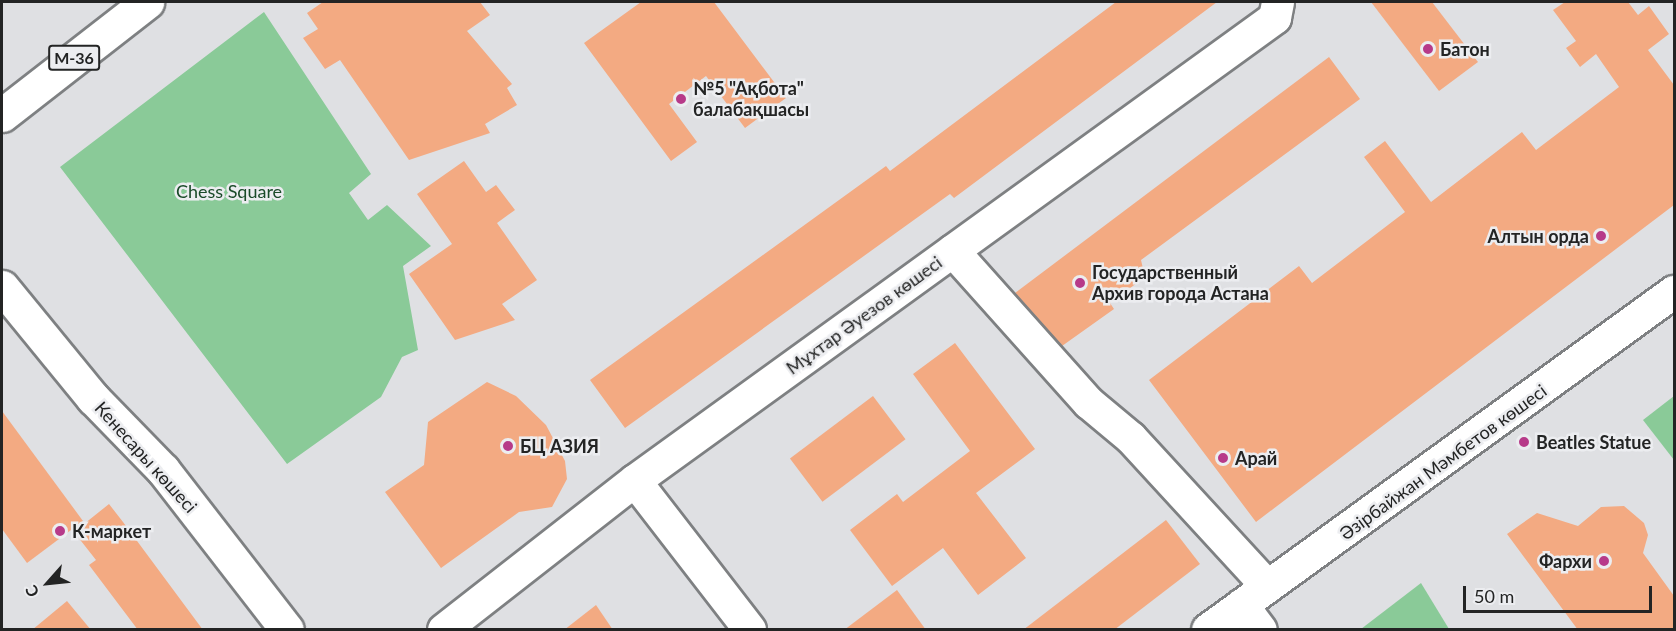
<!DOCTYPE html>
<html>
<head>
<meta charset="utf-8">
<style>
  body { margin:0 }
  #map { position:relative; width:1676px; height:631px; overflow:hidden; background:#dfe0e3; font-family:Lato,sans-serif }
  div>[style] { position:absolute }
  .green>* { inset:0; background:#8aca98 }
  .building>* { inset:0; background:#f3aa82; transform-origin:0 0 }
  .roads { filter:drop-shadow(2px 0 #7e8082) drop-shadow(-2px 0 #7e8082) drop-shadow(0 2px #7e8082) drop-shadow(0 -2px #7e8082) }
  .minor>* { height:32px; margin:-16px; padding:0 16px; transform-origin:16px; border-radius:16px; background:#fff }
  .major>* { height:33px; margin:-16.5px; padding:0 16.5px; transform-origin:16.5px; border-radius:16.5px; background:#fff }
  .dots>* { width:16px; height:16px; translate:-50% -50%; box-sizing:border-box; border:3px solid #ecedf0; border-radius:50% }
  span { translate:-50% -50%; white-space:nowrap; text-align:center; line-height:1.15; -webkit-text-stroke:5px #ecedf0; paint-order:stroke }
  .shield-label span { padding:2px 4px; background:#ecedf0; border:2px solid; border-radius:4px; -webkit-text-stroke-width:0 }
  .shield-label { font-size:16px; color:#232424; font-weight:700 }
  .poi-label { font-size:18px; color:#232424; font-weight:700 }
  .left { translate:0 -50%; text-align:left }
  .right { translate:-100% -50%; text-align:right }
  .park-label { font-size:18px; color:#1a4b29 }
  .street-label { font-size:18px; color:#232424 }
  .frame { position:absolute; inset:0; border:3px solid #232424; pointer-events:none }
  .north { position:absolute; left:18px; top:553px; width:60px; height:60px; -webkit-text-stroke:4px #ecedf0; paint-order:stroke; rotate:243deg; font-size:16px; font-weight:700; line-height:24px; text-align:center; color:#232424 }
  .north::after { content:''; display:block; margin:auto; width:21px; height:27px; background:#232424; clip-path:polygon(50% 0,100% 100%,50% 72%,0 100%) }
  .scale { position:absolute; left:1463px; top:586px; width:189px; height:27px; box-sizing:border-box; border:3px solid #232424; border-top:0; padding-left:8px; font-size:18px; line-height:21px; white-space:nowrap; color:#232424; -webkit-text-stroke:4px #ecedf0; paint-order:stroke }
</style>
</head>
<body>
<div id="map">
  <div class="green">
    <div style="clip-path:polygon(264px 12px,371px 174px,349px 193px,368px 220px,387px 205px,431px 246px,403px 266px,418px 350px,402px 357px,381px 397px,287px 464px,60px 167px)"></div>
    <div style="clip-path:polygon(1674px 396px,1674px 460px,1643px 420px)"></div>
    <div style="clip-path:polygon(1421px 583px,1449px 629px,1361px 629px)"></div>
  </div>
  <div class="building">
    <div style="clip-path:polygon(323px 2px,480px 2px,490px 15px,467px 31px,512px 84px,507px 88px,517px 105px,485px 124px,490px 133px,409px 160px,340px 60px,325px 69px,303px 38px,318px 29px,307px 13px)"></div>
    <div style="clip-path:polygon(641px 2px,714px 2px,786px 98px,745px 128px,706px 76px,669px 104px,697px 142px,671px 161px,584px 43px)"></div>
    <div style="clip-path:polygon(1116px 2px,1217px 2px,954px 198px,950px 194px,625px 428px,590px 380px,886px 166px,890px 171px)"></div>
    <div style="clip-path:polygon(1371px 2px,1432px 2px,1478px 62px,1439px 91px)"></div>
    <div style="clip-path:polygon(1565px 2px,1628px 2px,1638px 15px,1649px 6px,1669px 34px,1648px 50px,1674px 85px,1674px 205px,1256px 522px,1149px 380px,1299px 266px,1312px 283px,1405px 212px,1364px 157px,1385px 141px,1431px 202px,1522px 132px,1536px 150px,1619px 87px,1596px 54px,1580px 67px,1566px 48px,1576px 41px,1553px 10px)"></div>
    <div style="clip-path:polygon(1329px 57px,1360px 99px,1141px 260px,1145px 277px,1110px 303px,1114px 309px,1062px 346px,1015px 293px)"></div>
    <div style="clip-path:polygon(464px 161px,486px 192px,496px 185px,515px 210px,497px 223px,537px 280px,502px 304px,515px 320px,455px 340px,409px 274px,452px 244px,417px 194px)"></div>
    <div style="clip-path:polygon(955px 343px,1035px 449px,976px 493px,1026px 558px,978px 595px,943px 548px,892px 586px,850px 530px,897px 494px,903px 502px,970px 451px,913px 374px)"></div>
    <div style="clip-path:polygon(487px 382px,516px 396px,546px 425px,565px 461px,567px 479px,552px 507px,519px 512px,441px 568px,385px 492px,424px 465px,428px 422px)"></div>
    <div style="left:873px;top:396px;width:54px;height:104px;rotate:53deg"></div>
    <div style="clip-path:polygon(2px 411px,83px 521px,27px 563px,2px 529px)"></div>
    <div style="clip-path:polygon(109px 504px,123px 522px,203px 630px,138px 630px,89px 565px,96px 560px,74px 532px)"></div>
    <div style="clip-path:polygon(1624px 506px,1644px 523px,1648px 535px,1643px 553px,1674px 596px,1674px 630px,1578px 630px,1507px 534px,1537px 513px,1578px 526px,1601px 507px)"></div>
    <div style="clip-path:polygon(1166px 520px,1200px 564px,1114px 630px,1023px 630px)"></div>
    <div style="clip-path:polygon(897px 590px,926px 630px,844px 630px)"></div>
    <div style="clip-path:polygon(67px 601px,91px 630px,32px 630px)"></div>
    <div style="clip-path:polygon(596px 605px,613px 630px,564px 630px)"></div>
  </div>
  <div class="roads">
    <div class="minor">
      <div style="left:953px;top:251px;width:204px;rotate:48.2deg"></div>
      <div style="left:1089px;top:403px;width:55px;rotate:39.8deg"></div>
      <div style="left:1131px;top:438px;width:202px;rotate:47.4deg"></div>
      <div style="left:635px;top:481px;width:188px;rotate:52.3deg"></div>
      <div style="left:1242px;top:605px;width:31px;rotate:53deg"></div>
      <div style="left:444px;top:630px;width:242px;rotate:-38deg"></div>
      <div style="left:635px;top:481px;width:790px;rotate:-35.88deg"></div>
      <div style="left:1275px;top:18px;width:16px;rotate:-79deg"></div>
      <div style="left:1208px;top:630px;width:576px;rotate:-35.95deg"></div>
    </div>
    <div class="major">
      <div style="left:2px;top:115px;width:184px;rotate:-37.9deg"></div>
      <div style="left:2px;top:287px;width:144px;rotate:50.7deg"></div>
      <div style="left:93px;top:398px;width:100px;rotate:45.8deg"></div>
      <div style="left:163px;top:470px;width:202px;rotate:52.2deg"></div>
    </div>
  </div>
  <div class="dots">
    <div style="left:1428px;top:49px;background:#b73a89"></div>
    <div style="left:681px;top:99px;background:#b73a89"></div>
    <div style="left:1601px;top:236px;background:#b73a89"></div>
    <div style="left:1080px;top:283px;background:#b73a89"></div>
    <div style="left:1524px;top:442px;background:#b73a89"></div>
    <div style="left:508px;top:446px;background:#b73a89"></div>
    <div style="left:1223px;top:458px;background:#b73a89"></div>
    <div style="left:60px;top:531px;background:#b73a89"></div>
    <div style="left:1604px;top:561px;background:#b73a89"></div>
  </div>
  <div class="shield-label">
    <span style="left:74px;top:58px">M-36</span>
  </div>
  <div class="poi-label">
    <span class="left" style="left:1440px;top:49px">Батон</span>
    <span class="left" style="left:693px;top:99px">№5 "Ақбота"<br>балабақшасы</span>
    <span class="right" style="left:1589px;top:236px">Алтын орда</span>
    <span class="left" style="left:1092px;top:283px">Государственный<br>Архив города Астана</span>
    <span class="left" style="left:1536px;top:442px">Beatles Statue</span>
    <span class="left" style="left:520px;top:446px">БЦ АЗИЯ</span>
    <span class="left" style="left:1235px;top:458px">Арай</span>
    <span class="left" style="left:72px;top:531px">К-маркет</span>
    <span class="right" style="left:1592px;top:561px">Фархи</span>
  </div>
  <div class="park-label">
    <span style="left:229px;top:191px">Chess Square</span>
  </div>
  <div class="street-label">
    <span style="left:864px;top:315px;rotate:-36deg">Мұхтар Әуезов көшесі</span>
    <span style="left:146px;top:457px;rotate:48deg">Кенесары көшесі</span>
    <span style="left:1443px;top:462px;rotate:-36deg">Әзірбайжан Мәмбетов көшесі</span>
  </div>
  <div class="frame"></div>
  <div class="north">С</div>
  <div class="scale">50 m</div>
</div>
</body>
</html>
